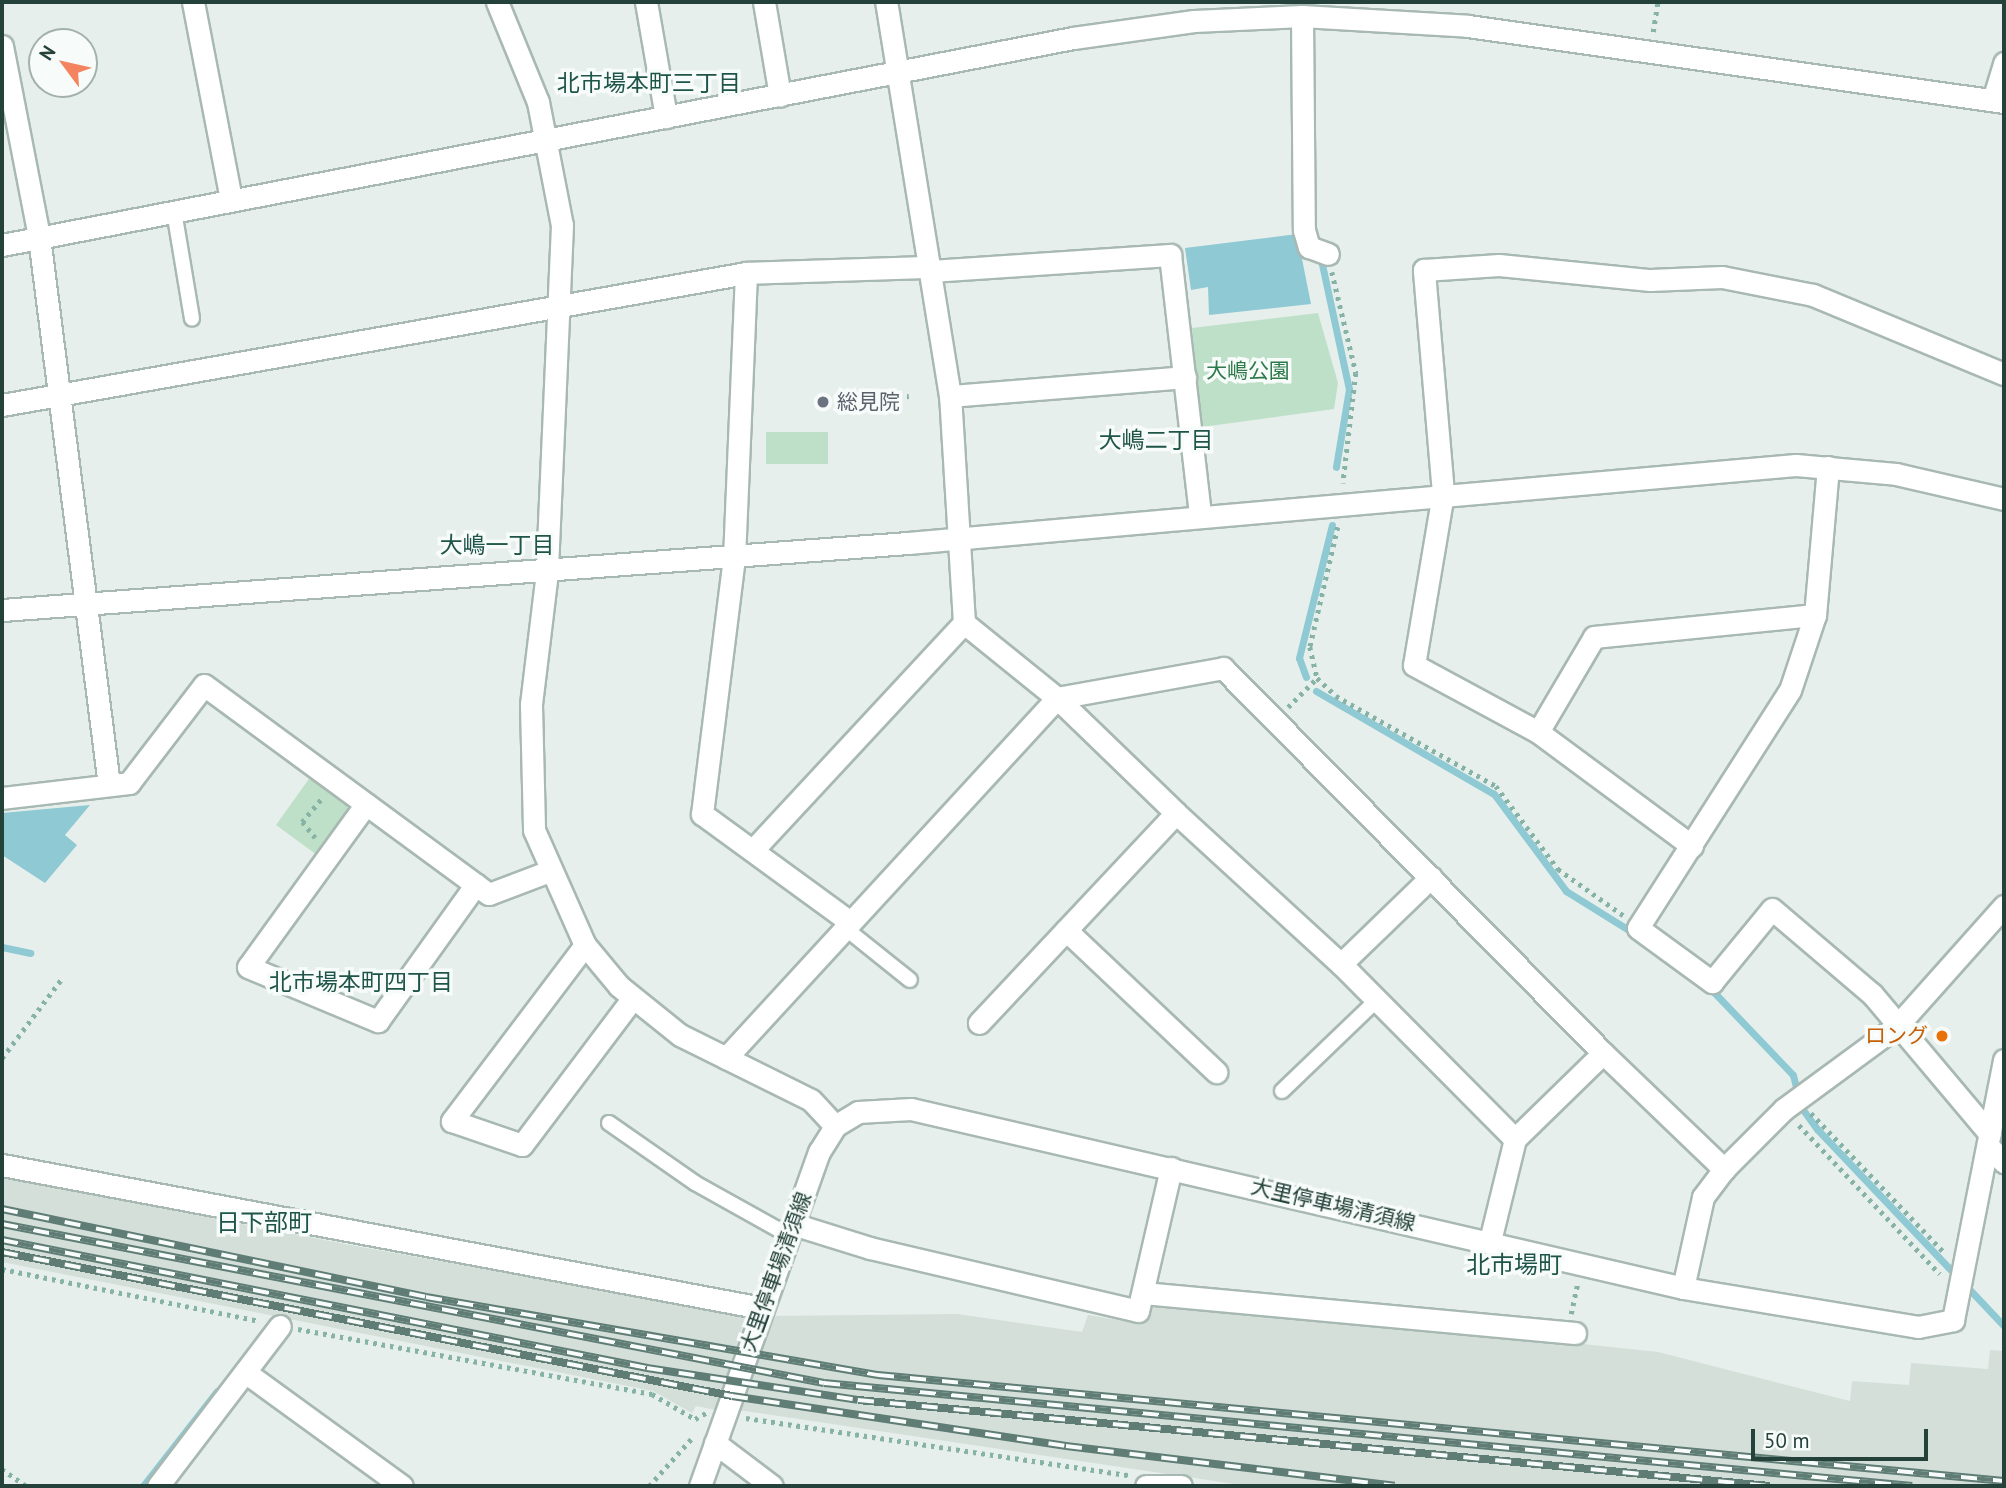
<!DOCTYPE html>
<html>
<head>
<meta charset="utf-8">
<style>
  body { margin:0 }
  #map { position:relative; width:2006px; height:1488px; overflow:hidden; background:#e6efeb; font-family:"PT Sans","Noto Sans JP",sans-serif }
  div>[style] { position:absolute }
  .built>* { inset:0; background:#d4dfda }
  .green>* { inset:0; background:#bfe0c8; transform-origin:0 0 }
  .water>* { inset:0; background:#8ec9d4 }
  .stream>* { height:7px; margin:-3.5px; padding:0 3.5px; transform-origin:3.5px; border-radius:3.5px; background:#8ec9d4 }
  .path>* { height:4.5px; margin-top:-2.25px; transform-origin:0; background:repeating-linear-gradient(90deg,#86b3a5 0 3.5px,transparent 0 8.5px) }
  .roads { filter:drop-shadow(2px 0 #a8b8b2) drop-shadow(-2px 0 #a8b8b2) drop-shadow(0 2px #a8b8b2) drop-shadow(0 -2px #a8b8b2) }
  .service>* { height:14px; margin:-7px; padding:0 7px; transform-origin:7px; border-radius:7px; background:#fff }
  .minor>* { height:21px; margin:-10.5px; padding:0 10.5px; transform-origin:10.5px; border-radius:10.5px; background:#fff }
  .tertiary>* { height:21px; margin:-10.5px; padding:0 10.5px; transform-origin:10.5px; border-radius:10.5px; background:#fff }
  .secondary>* { height:21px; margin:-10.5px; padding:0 10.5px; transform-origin:10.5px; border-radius:10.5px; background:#fff }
  .rail>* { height:8px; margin-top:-4px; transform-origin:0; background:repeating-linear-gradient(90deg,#f7fbf9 0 16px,#5f7d75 0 32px); box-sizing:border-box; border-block:2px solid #5f7d75 }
  .dots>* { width:19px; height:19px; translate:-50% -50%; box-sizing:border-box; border:4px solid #f7fbf9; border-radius:50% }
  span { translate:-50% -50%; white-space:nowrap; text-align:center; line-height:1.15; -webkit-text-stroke:7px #f7fbf9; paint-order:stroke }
  .park-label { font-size:21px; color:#2d7a4b }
  .worship-label { font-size:21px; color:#5b616d }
  .left { translate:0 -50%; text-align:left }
  .food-label { font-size:21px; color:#c56008 }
  .right { translate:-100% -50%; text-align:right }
  .street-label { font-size:21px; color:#24423a }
  .neighbourhood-label { font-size:23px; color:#1f5548 }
  .quarter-label { font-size:24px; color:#1f5548 }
  .frame { position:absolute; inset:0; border:4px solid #24423a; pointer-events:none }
  .north { position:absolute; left:28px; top:28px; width:70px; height:70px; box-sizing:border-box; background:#f7fbf9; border:2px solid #a3b1ad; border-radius:50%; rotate:303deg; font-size:19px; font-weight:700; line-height:28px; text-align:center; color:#24423a }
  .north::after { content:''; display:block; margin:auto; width:24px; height:32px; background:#f4845f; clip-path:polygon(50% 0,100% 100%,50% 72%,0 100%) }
  .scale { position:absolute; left:1751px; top:1429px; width:177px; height:32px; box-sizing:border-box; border:4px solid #24423a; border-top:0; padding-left:9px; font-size:21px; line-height:24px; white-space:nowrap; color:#24423a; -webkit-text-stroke:5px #f7fbf9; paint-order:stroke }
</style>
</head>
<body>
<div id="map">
  <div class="built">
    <div style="clip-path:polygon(2px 1177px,350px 1245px,746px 1316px,716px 1410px,696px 1406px,692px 1413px,653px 1391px,2px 1262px)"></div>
    <div style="clip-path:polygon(1151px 1298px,1658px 1352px,1850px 1401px,1852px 1381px,1909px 1385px,1911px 1363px,1988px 1369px,1990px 1350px,2004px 1351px,2004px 1486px,1248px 1486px,738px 1410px,771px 1316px,957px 1314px,1082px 1332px,1088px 1315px,1142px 1324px)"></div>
  </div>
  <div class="green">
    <div style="clip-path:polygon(1318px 313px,1338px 383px,1334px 409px,1202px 427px,1192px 328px)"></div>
    <div style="left:766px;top:432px;width:62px;height:32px"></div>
    <div style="clip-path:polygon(311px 776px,346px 801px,348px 812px,317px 855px,276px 825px)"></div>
  </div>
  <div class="water">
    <div style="clip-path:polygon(1297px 234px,1311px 304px,1209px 315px,1208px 287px,1191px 290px,1185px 248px)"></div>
    <div style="clip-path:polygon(90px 805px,65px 835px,77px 845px,45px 883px,2px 855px,2px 813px)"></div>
  </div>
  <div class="stream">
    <div style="left:1302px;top:2px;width:4px;rotate:56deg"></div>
    <div style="left:1320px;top:255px;width:137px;rotate:77.8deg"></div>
    <div style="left:1349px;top:389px;width:79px;rotate:99.5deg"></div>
    <div style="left:1306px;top:677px;width:20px;rotate:-110deg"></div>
    <div style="left:1299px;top:658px;width:137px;rotate:-76.1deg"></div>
    <div style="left:1316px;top:691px;width:206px;rotate:30.1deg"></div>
    <div style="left:1494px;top:794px;width:121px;rotate:53.4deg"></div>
    <div style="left:1566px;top:891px;width:81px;rotate:31.9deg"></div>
    <div style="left:2px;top:947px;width:29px;rotate:12deg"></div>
    <div style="left:1707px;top:985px;width:124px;rotate:46.3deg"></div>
    <div style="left:1793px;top:1075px;width:33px;rotate:76deg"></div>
    <div style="left:1801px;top:1107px;width:27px;rotate:54deg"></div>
    <div style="left:1817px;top:1129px;width:193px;rotate:46.5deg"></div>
    <div style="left:1970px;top:1290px;width:50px;rotate:46.6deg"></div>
    <div style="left:143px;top:1486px;width:120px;rotate:-52.1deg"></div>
  </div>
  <div class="path">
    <div style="left:1653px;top:32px;width:30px;rotate:-81deg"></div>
    <div style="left:1332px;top:272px;width:104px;rotate:76.6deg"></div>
    <div style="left:1356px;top:373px;width:111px;rotate:96.7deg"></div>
    <div style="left:856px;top:401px;width:53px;rotate:-5.4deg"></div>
    <div style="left:1338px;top:527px;width:123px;rotate:103.1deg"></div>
    <div style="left:1310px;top:647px;width:32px;rotate:77deg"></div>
    <div style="left:1317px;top:678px;width:26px;rotate:43deg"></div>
    <div style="left:1336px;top:696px;width:184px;rotate:29.4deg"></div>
    <div style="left:1496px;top:786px;width:104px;rotate:53.2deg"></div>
    <div style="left:1558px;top:869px;width:80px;rotate:35.3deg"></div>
    <div style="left:1288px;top:707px;width:41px;rotate:-45deg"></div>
    <div style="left:315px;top:838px;width:21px;rotate:-129deg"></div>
    <div style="left:302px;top:822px;width:31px;rotate:-50deg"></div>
    <div style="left:2px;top:1058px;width:101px;rotate:-53deg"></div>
    <div style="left:1811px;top:1113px;width:194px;rotate:46.3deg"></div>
    <div style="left:1799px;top:1125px;width:205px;rotate:46.6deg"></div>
    <div style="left:2px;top:1269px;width:262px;rotate:11.4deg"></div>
    <div style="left:1571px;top:1314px;width:30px;rotate:-78deg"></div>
    <div style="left:298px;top:1329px;width:360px;rotate:10.4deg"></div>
    <div style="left:652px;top:1394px;width:50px;rotate:30.2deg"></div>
    <div style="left:695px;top:1419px;width:13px;rotate:-29deg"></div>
    <div style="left:746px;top:1418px;width:387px;rotate:8.5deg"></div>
    <div style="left:2px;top:1469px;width:29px;rotate:35deg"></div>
    <div style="left:649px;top:1486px;width:66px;rotate:-48.1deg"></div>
  </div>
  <div class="roads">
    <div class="service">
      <div style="left:174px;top:211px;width:109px;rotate:80.5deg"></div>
      <div style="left:845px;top:928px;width:83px;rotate:38.7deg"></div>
      <div style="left:1282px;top:1091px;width:132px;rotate:-43.8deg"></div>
      <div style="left:609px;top:1123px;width:105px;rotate:34.9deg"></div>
      <div style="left:695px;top:1183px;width:107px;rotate:29.2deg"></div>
    </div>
    <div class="minor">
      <div style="left:193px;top:2px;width:202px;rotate:79.1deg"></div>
      <div style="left:646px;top:2px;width:117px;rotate:80.1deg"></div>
      <div style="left:764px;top:2px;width:95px;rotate:80.3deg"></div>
      <div style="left:1302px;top:16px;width:214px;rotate:89.5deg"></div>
      <div style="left:1304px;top:230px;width:18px;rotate:74deg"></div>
      <div style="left:1309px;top:247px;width:20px;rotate:20deg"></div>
      <div style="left:2px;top:46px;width:195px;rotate:79deg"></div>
      <div style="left:39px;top:237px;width:552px;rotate:82.72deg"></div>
      <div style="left:1993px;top:100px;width:39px;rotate:-73deg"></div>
      <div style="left:2px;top:245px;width:1091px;rotate:-10.94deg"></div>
      <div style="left:1073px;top:38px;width:122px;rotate:-8deg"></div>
      <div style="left:1194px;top:21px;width:108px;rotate:-2.7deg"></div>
      <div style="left:1302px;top:16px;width:166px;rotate:3.4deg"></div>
      <div style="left:1468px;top:26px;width:541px;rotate:8.07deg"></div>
      <div style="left:930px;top:271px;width:241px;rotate:-3.8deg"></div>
      <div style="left:1170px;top:255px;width:263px;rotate:83.4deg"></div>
      <div style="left:746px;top:273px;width:284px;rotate:92.4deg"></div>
      <div style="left:734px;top:557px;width:259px;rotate:97.1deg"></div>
      <div style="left:702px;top:814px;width:183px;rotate:36.1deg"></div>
      <div style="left:950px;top:396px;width:236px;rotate:-4.6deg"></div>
      <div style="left:2px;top:405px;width:756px;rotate:-10.06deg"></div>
      <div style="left:746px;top:273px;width:184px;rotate:-1.9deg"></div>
      <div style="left:1828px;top:467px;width:149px;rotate:95deg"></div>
      <div style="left:1815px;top:615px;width:79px;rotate:108.4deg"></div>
      <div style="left:1790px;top:690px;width:282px;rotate:122.6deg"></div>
      <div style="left:1638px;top:928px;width:92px;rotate:36.1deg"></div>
      <div style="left:1712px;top:982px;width:94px;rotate:-50.6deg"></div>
      <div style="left:1772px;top:909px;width:131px;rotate:40.4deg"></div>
      <div style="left:1872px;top:994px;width:183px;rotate:49.9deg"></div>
      <div style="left:908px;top:543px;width:891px;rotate:-5.02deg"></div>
      <div style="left:1796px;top:465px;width:100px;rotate:5.1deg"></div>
      <div style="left:1896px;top:474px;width:111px;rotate:13deg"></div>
      <div style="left:964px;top:623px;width:119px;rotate:38.9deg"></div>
      <div style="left:1057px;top:698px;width:165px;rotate:44deg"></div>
      <div style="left:1176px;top:813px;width:288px;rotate:133.2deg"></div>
      <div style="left:1538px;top:732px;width:110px;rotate:-59.5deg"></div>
      <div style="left:1594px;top:637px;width:222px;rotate:-5.7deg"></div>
      <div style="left:2px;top:798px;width:128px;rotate:-6.7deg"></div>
      <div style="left:129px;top:783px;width:123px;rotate:-52.6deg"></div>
      <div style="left:204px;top:685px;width:353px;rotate:36.3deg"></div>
      <div style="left:489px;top:894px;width:62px;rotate:-20.8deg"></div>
      <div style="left:366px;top:804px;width:201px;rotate:125.9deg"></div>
      <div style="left:248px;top:967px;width:141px;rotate:22.6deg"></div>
      <div style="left:378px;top:1021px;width:168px;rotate:-54.4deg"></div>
      <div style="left:1176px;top:813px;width:224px;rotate:42.5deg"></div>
      <div style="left:1341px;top:964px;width:247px;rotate:45.2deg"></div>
      <div style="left:1515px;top:1139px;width:105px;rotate:103.8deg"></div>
      <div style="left:1692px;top:846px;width:192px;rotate:-143.5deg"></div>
      <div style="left:1538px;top:732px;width:141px;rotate:-151.6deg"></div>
      <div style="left:1414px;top:665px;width:174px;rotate:-80.4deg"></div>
      <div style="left:1443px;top:493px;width:224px;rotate:-94.9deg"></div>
      <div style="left:1424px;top:270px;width:75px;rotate:-3.8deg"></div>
      <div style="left:1499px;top:265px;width:152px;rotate:5.7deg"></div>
      <div style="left:1650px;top:280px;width:72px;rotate:-2.4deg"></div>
      <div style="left:1722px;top:277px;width:93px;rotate:11.2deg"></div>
      <div style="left:1813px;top:295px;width:207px;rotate:22.5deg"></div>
      <div style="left:753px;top:850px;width:310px;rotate:-47.1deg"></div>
      <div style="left:964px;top:623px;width:227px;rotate:-93.5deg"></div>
      <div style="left:950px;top:396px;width:399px;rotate:-99.2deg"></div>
      <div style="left:1066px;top:930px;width:207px;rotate:43.4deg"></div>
      <div style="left:585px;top:945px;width:221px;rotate:127.1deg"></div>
      <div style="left:452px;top:1121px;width:74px;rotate:18.9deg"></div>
      <div style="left:522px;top:1145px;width:183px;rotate:-53deg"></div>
      <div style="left:1341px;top:964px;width:125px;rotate:-44deg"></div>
      <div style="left:1603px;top:1053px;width:168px;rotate:43.8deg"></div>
      <div style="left:726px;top:1058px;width:489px;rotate:-47.4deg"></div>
      <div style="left:1057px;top:698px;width:169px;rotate:-10.2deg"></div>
      <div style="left:1223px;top:668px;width:541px;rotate:45.37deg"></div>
      <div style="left:1603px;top:1053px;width:123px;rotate:135.7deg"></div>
      <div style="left:1988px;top:1146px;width:23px;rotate:45deg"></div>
      <div style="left:2px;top:1165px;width:773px;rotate:10.66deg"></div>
      <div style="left:793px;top:1224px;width:81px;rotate:17.3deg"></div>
      <div style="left:870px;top:1248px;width:275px;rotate:13.2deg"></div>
      <div style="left:1138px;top:1311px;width:147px;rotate:-77deg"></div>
      <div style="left:1683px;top:1288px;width:93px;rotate:-77.6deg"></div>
      <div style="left:1703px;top:1197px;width:35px;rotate:-53deg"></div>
      <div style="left:1724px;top:1169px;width:85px;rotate:-45deg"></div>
      <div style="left:1784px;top:1109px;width:140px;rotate:-36.3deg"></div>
      <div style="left:1897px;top:1026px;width:161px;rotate:-48.3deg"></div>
      <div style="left:1143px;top:1293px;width:434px;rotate:5.3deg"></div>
      <div style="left:245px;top:1372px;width:194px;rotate:36deg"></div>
      <div style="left:715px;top:1443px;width:71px;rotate:37deg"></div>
      <div style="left:158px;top:1486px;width:201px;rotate:-52.7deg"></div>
      <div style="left:1146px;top:1486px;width:35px"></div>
    </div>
    <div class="tertiary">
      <div style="left:497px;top:2px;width:108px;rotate:67.7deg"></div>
      <div style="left:538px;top:102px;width:125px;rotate:79deg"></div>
      <div style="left:562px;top:225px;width:347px;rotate:92.5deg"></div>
      <div style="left:547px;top:572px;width:134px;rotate:96.9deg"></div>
      <div style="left:531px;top:705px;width:125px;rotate:88.6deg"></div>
      <div style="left:534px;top:830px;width:126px;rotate:66.1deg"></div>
      <div style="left:585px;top:945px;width:53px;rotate:50.3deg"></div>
      <div style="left:619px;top:986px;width:78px;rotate:38.8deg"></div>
      <div style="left:680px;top:1035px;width:146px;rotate:26.4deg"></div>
      <div style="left:811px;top:1100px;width:35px;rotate:47deg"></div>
      <div style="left:2px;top:610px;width:908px;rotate:-4.23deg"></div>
    </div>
    <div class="secondary">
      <div style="left:700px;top:1486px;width:355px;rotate:-70.4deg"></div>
      <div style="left:819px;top:1152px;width:31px;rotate:-58deg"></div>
      <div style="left:835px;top:1126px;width:27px;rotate:-31deg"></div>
      <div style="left:858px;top:1112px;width:53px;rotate:-3.2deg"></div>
      <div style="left:911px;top:1109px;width:792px;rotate:13.05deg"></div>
      <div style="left:1683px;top:1288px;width:238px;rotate:9.4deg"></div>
      <div style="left:1918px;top:1327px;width:36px;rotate:-11deg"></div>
      <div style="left:1953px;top:1320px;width:265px;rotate:-78.9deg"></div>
    </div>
  </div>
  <div class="rail">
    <div style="left:2px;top:1209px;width:433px;rotate:11.7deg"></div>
    <div style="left:426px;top:1297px;width:459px;rotate:9.8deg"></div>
    <div style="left:878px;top:1375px;width:1131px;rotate:5.38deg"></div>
    <div style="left:2px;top:1224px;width:837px;rotate:10.95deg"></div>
    <div style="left:824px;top:1383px;width:1093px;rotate:5.41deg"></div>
    <div style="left:2px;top:1240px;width:658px;rotate:11.22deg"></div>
    <div style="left:647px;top:1368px;width:213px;rotate:8.6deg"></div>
    <div style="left:858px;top:1400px;width:916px;rotate:5.39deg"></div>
    <div style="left:2px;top:1252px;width:744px;rotate:11.16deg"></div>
    <div style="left:732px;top:1396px;width:338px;rotate:8.5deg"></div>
    <div style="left:1066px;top:1446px;width:331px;rotate:6.9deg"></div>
  </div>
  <div class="dots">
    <div style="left:823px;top:402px;background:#6b7280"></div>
    <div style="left:1942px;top:1036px;background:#e8710a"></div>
  </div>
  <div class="park-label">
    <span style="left:1248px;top:371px">大嶋公園</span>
  </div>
  <div class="worship-label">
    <span class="left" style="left:837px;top:402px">総見院</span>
  </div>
  <div class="food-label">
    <span class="right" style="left:1928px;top:1036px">ロング</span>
  </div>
  <div class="street-label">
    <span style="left:1333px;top:1205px;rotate:13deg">大里停車場清須線</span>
    <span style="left:776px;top:1272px;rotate:-70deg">大里停車場清須線</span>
  </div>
  <div class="neighbourhood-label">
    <span style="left:649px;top:83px">北市場本町三丁目</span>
    <span style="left:1156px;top:440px">大嶋二丁目</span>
    <span style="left:497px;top:545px">大嶋一丁目</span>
    <span style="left:361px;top:982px">北市場本町四丁目</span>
  </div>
  <div class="quarter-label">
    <span style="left:264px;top:1223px">日下部町</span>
    <span style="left:1514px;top:1265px">北市場町</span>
  </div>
  <div class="frame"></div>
  <div class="north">N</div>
  <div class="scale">50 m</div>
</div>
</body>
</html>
